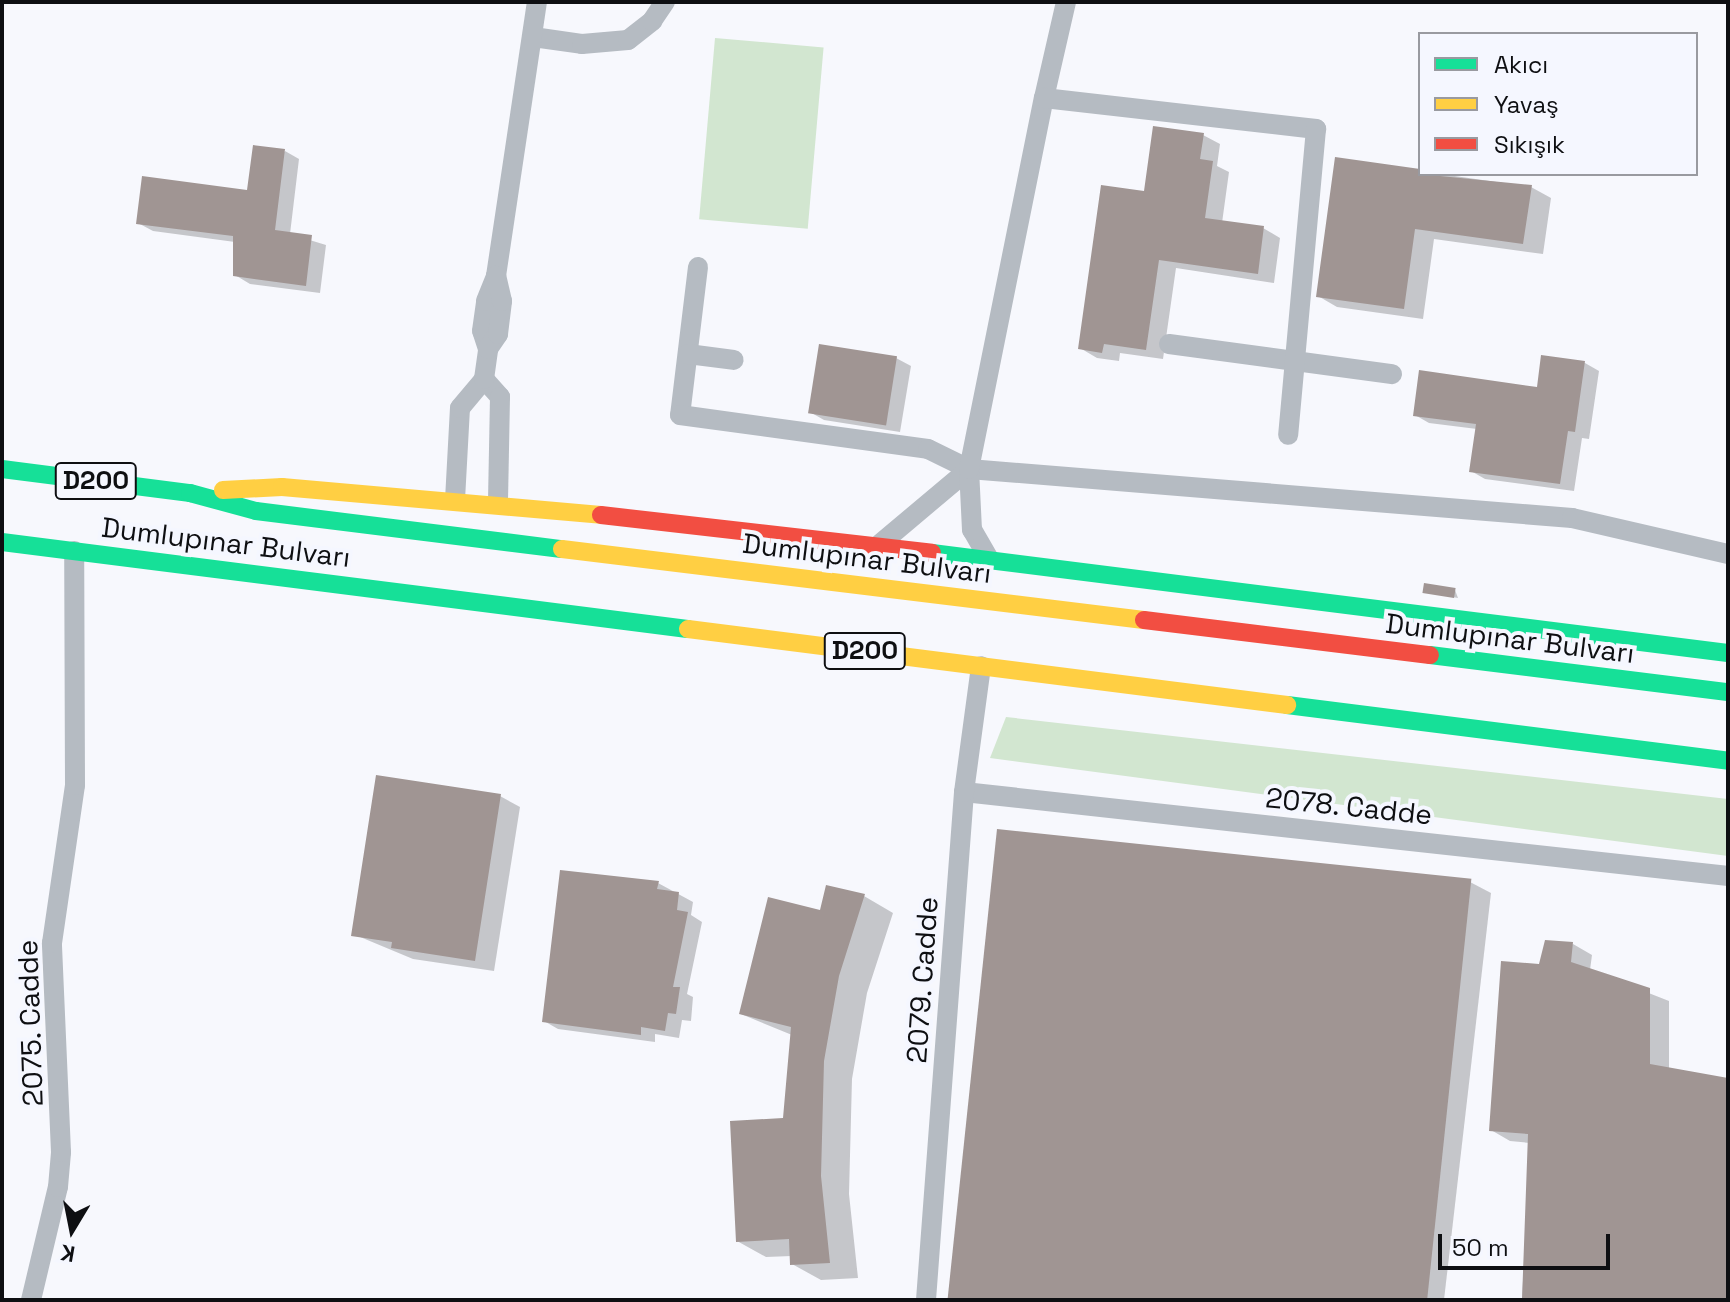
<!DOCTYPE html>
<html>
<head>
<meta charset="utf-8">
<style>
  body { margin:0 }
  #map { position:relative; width:1730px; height:1302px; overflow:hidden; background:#f7f8fd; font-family:"Space Grotesk",sans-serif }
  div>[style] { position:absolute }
  .green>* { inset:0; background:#d2e6d0; transform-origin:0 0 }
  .shadow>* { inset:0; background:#0003 }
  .building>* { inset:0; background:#a09593; transform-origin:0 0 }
  .street>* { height:20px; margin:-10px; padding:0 10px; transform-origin:10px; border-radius:10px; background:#b5bbc2 }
  .fast>* { height:18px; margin:-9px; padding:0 9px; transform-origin:9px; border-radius:9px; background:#16e098 }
  .slow>* { height:18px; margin:-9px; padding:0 9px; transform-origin:9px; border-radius:9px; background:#ffcf43 }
  .jam>* { height:18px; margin:-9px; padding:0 9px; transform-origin:9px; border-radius:9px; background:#f24e42 }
  span { translate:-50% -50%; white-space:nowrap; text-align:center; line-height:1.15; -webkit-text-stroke:8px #f5f7ff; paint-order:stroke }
  .shield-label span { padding:2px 6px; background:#f5f7ff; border:2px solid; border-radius:6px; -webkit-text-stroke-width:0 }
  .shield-label { font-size:26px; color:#0e0f12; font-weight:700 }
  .street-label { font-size:28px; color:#0e0f12 }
  .frame { position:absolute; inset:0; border:4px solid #0e0f12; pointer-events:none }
  .legend { position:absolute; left:1418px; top:32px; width:280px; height:144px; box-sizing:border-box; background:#f5f7ff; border:2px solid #999aa0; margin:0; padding:10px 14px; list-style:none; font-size:24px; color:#0e0f12 }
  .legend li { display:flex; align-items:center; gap:16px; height:40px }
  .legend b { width:40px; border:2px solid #999aa0 }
  .north { position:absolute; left:32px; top:1190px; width:80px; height:80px; -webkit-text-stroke:6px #f5f7ff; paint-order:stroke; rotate:190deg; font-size:22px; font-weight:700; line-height:32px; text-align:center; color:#0e0f12 }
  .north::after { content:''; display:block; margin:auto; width:28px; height:36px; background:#0e0f12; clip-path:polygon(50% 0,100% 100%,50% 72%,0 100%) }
  .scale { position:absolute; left:1438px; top:1234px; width:172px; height:36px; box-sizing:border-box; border:4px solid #0e0f12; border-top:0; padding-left:10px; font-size:24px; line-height:28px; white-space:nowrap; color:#0e0f12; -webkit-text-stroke:6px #f5f7ff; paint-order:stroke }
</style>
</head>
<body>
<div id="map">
  <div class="green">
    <div style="left:715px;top:38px;width:109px;height:182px;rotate:5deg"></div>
    <div style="clip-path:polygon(1006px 717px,1728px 799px,1728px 856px,990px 758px)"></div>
  </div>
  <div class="shadow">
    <div style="clip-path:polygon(1203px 135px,1220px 144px,1217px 166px,1229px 172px,1222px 223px,1263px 228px,1280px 238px,1274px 283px,1176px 268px,1163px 359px,1120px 353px,1119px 361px,1097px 358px,1080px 348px,1146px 194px)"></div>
    <div style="clip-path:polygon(285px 151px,299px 159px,290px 234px,326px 245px,320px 293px,250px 284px,235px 275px,235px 242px,153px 231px,138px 223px,249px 192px)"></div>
    <div style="clip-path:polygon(1420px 171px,1531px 187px,1551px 198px,1543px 254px,1434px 239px,1423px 319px,1337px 307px,1318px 296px)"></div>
    <div style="clip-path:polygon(1543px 357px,1585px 363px,1599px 371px,1589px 439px,1582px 438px,1574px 491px,1485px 479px,1471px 471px,1477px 429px,1429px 423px,1415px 415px,1539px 389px)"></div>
    <div style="clip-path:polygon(896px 358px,911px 366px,900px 432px,824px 420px,810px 412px)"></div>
    <div style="clip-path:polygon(1455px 590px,1458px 598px,1425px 592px)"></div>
    <div style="clip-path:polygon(500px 796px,520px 807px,494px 971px,413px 959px,353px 934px)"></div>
    <div style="clip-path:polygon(1470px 882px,1491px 893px,1444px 1300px,952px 1300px)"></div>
    <div style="clip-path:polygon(658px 883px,693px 902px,691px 915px,702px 922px,687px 994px,693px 997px,691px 1021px,682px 1020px,679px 1038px,655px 1034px,655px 1042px,558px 1029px,544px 1021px)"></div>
    <div style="clip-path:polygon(828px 887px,864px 896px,893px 913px,867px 993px,852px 1079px,849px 1194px,858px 1278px,821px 1280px,792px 1264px,792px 1256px,766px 1257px,737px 1241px,785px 1120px,792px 1035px,741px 1014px,822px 912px)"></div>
    <div style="clip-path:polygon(1573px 944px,1592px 955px,1590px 970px,1669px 1001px,1669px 1069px,1728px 1080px,1728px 1300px,1522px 1300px,1530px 1143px,1510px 1141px,1491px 1130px,1540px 966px)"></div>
  </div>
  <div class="building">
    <div style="clip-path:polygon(1153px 126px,1204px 133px,1200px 159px,1213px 161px,1205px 218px,1264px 226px,1258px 274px,1159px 260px,1146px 350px,1104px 344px,1102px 353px,1078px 349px,1101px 185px,1144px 191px)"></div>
    <div style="clip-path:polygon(253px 145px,285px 149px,275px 230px,312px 235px,306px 286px,233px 276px,233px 236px,136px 224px,142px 176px,247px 190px)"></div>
    <div style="clip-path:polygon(1335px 157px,1420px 169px,1420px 174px,1532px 185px,1523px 244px,1415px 229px,1404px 309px,1316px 297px)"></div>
    <div style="left:819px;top:344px;width:79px;height:70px;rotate:9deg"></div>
    <div style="clip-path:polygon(1541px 355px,1585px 361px,1575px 432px,1568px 431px,1560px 484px,1469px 472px,1476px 424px,1413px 416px,1419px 370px,1537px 387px)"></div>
    <div style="left:1424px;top:583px;width:32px;height:10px;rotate:9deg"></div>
    <div style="clip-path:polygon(376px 775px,501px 794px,475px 961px,391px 948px,392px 942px,351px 936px)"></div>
    <div style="left:997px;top:829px;width:477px;height:473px;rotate:6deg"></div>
    <div style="clip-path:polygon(560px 870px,659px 881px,657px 889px,679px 892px,677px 910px,688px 912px,673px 987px,680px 987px,676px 1014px,668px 1013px,665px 1031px,641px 1027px,641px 1035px,542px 1022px)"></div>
    <div style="clip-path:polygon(826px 885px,865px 894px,839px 976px,824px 1061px,821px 1176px,830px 1263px,790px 1265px,789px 1239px,736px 1242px,730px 1121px,783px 1118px,791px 1027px,739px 1014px,768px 897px,820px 910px)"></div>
    <div style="clip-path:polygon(1545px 940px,1573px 942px,1571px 962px,1650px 988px,1650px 1064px,1728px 1078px,1728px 1300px,1522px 1300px,1528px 1134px,1489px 1131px,1501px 961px,1539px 964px)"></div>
  </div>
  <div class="street">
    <div style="left:533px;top:37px;width:49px;rotate:8.1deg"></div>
    <div style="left:582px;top:44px;width:46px;rotate:-5deg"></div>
    <div style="left:628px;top:40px;width:31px;rotate:-38deg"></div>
    <div style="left:652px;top:21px;width:23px;rotate:-56deg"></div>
    <div style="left:1044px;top:98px;width:98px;rotate:-77.1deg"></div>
    <div style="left:698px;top:267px;width:149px;rotate:96.9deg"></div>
    <div style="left:680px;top:415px;width:250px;rotate:7.8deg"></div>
    <div style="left:928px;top:449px;width:46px;rotate:26deg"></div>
    <div style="left:969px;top:469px;width:605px;rotate:4.65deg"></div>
    <div style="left:1572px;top:518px;width:160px;rotate:13deg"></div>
    <div style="left:1169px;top:344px;width:225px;rotate:7.7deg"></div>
    <div style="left:488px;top:349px;width:19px;rotate:-108deg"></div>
    <div style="left:482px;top:331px;width:30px;rotate:-82deg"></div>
    <div style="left:486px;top:301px;width:27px;rotate:-68deg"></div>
    <div style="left:496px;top:276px;width:277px;rotate:-81.5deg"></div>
    <div style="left:688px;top:354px;width:46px;rotate:7.4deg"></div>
    <div style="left:484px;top:379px;width:24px;rotate:48deg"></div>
    <div style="left:500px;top:397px;width:107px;rotate:91.1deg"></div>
    <div style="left:455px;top:500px;width:92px;rotate:-86.9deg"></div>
    <div style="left:460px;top:408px;width:38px;rotate:-50deg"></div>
    <div style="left:484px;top:379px;width:30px;rotate:-82deg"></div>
    <div style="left:488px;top:349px;width:18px;rotate:-56deg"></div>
    <div style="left:498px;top:334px;width:33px;rotate:-83deg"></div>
    <div style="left:502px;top:301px;width:26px;rotate:-103deg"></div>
    <div style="left:880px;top:544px;width:116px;rotate:-40.1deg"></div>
    <div style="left:989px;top:559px;width:34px;rotate:-120deg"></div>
    <div style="left:972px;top:530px;width:61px;rotate:-92.8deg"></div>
    <div style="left:969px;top:469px;width:379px;rotate:-78.6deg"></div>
    <div style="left:1044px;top:98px;width:274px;rotate:6.5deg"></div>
    <div style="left:1316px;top:129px;width:307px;rotate:95.2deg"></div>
    <div style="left:964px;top:792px;width:769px;rotate:6.27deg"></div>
    <div style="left:31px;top:1300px;width:116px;rotate:-76.6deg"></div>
    <div style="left:58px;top:1187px;width:35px;rotate:-85deg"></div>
    <div style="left:61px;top:1152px;width:209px;rotate:-92.5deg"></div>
    <div style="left:52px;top:943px;width:160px;rotate:-81.7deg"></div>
    <div style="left:75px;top:785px;width:234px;rotate:-90.2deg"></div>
    <div style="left:926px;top:1300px;width:509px;rotate:-85.72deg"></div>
    <div style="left:964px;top:792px;width:127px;rotate:-82.3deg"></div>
  </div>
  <div class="fast">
    <div style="left:2px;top:469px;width:190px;rotate:7.3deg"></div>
    <div style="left:190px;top:493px;width:68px;rotate:15.3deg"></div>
    <div style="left:256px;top:511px;width:308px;rotate:7.1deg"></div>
    <div style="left:2px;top:542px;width:691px;rotate:7.23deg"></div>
    <div style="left:932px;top:553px;width:802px;rotate:7.16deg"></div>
    <div style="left:1430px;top:655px;width:300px;rotate:7.1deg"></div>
    <div style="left:1287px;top:705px;width:445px;rotate:7.2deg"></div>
  </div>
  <div class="slow">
    <div style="left:223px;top:490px;width:59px;rotate:-2.9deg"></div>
    <div style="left:282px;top:487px;width:320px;rotate:5deg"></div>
    <div style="left:562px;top:549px;width:586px;rotate:6.96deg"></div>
    <div style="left:688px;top:629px;width:604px;rotate:7.23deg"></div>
  </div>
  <div class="jam">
    <div style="left:601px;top:515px;width:333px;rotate:6.5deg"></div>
    <div style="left:1144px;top:620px;width:288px;rotate:7deg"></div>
  </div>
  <div class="shield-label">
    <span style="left:96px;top:481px">D200</span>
    <span style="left:865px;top:651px">D200</span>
  </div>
  <div class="street-label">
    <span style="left:226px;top:542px;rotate:7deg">Dumlupınar Bulvarı</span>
    <span style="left:867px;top:558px;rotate:7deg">Dumlupınar Bulvarı</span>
    <span style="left:1510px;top:638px;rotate:7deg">Dumlupınar Bulvarı</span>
    <span style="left:1349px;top:806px;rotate:6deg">2078. Cadde</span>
    <span style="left:922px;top:980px;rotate:-86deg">2079. Cadde</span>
    <span style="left:30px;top:1023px;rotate:-92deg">2075. Cadde</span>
  </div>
  <div class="frame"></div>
  <ul class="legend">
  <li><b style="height:10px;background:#16e098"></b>Akıcı</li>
  <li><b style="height:10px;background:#ffcf43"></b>Yavaş</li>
  <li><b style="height:10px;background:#f24e42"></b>Sıkışık</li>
  </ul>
  <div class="north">K</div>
  <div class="scale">50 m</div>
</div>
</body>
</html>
